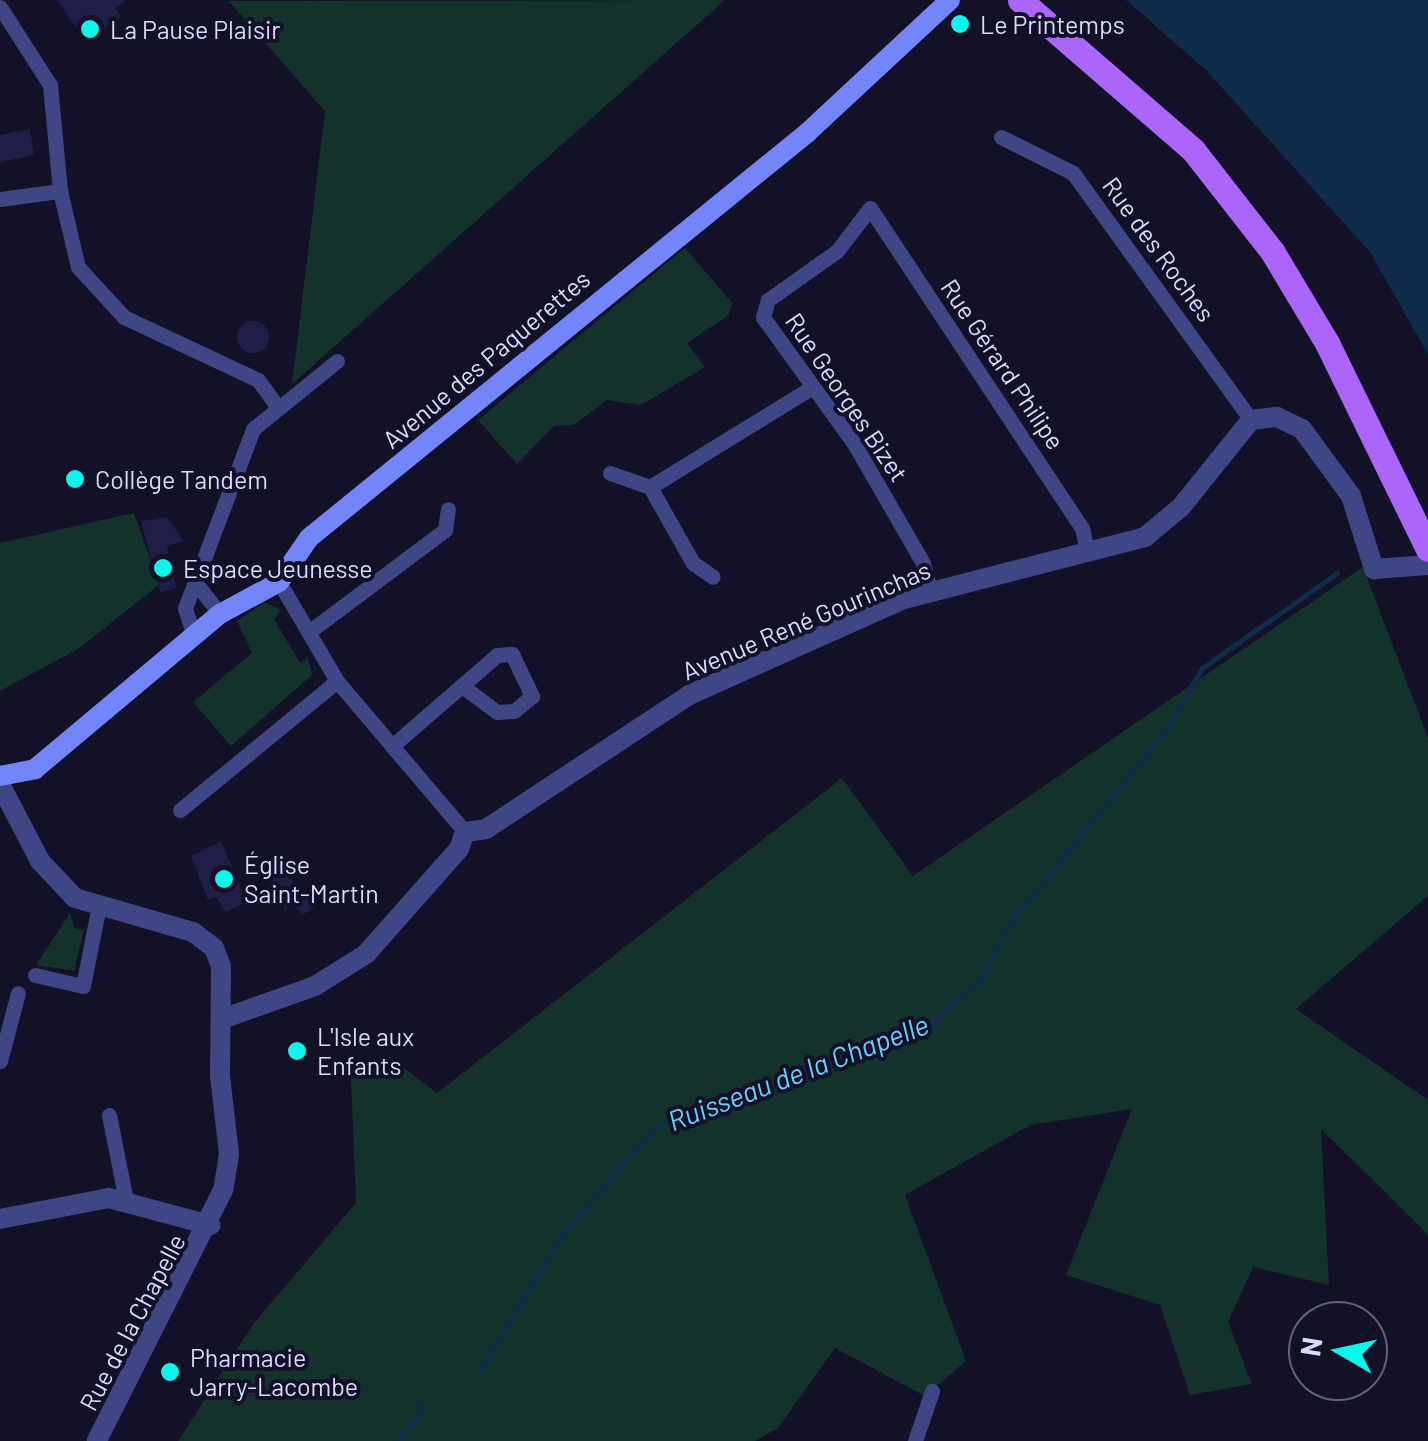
<!DOCTYPE html>
<html>
<head>
<meta charset="utf-8">
<style>
  body { margin:0 }
  #map { position:relative; width:1428px; height:1441px; overflow:hidden; background:#121128; font-family:Barlow,sans-serif }
  div>[style] { position:absolute }
  .green>* { inset:0; background:#14322c }
  .water>* { inset:0; background:#0f2d49 }
  .stream>* { height:5px; margin:-2.5px; padding:0 2.5px; transform-origin:2.5px; border-radius:2.5px; background:#0f2d49 }
  .building>* { inset:0; background:#201e48 }
  .round { border-radius:50% }
  .minor>* { height:15px; margin:-7.5px; padding:0 7.5px; transform-origin:7.5px; border-radius:7.5px; background:#3e4685 }
  .tertiary>* { height:20px; margin:-10px; padding:0 10px; transform-origin:10px; border-radius:10px; background:#3e4685 }
  .secondary>* { height:20px; margin:-10px; padding:0 10px; transform-origin:10px; border-radius:10px; background:#7485fa }
  .primary>* { height:25px; margin:-12.5px; padding:0 12.5px; transform-origin:12.5px; border-radius:12.5px; background:#ac65f9 }
  .dots>* { width:28px; height:28px; translate:-50% -50%; box-sizing:border-box; border:5px solid #121128; border-radius:50% }
  span { translate:-50% -50%; white-space:nowrap; text-align:center; line-height:1.15; -webkit-text-stroke:8px #121128; paint-order:stroke }
  .poi-label { font-size:25px; color:#dadbfe }
  .left { translate:0 -50%; text-align:left }
  .street-label { font-size:25px; color:#dadbfe }
  .water-label { font-size:28px; color:#6ccdfa; font-style:italic }
  .north { position:absolute; left:1288px; top:1301px; width:100px; height:100px; box-sizing:border-box; background:#121128; border:2px solid #62627e; border-radius:50%; rotate:279deg; font-size:28px; font-weight:700; line-height:40px; text-align:center; color:#dadbfe }
  .north::after { content:''; display:block; margin:auto; width:35px; height:45px; background:#0df6eb; clip-path:polygon(50% 0,100% 100%,50% 72%,0 100%) }
</style>
</head>
<body>
<div id="map">
  <div class="green">
    <div style="clip-path:polygon(725px 0,292px 384px,325px 111px,229px 1px)"></div>
    <div style="clip-path:polygon(685px 248px,732px 303px,729px 315px,687px 343px,705px 367px,641px 405px,607px 400px,574px 425px,554px 426px,517px 464px,478px 420px)"></div>
    <div style="clip-path:polygon(134px 513px,159px 585px,78px 649px,0 691px,0 543px)"></div>
    <div style="clip-path:polygon(1363px 567px,1428px 738px,1428px 896px,1296px 1009px,1428px 1100px,1428px 1235px,1321px 1129px,1329px 1285px,1253px 1267px,1228px 1322px,1252px 1384px,1190px 1395px,1160px 1305px,1066px 1275px,1132px 1109px,1030px 1125px,905px 1195px,966px 1361px,925px 1396px,835px 1348px,778px 1428px,755px 1441px,178px 1441px,254px 1323px,356px 1203px,351px 1078px,388px 1056px,437px 1093px,842px 778px,913px 876px)"></div>
    <div style="clip-path:polygon(264px 602px,281px 610px,274px 619px,300px 663px,308px 658px,312px 675px,231px 746px,193px 702px,252px 653px,237px 621px)"></div>
    <div style="clip-path:polygon(70px 913px,74px 928px,84px 930px,74px 971px,36px 965px)"></div>
  </div>
  <div class="water">
    <div style="clip-path:polygon(1126px 0,1428px 0,1428px 354px,1370px 252px,1207px 71px)"></div>
  </div>
  <div class="stream">
    <div style="left:479px;top:1371px;width:162px;rotate:-58.7deg"></div>
    <div style="left:563px;top:1233px;width:135px;rotate:-49.2deg"></div>
    <div style="left:651px;top:1131px;width:65px;rotate:-27.3deg"></div>
    <div style="left:709px;top:1101px;width:75px;rotate:-13.1deg"></div>
    <div style="left:782px;top:1084px;width:158px;rotate:-21.5deg"></div>
    <div style="left:929px;top:1026px;width:71px;rotate:-42.7deg"></div>
    <div style="left:981px;top:978px;width:63px;rotate:-62.6deg"></div>
    <div style="left:1010px;top:922px;width:247px;rotate:-50.9deg"></div>
    <div style="left:1166px;top:730px;width:72px;rotate:-59.9deg"></div>
    <div style="left:1202px;top:668px;width:165px;rotate:-35.1deg"></div>
    <div style="left:396px;top:1441px;width:40px;rotate:-48deg"></div>
    <div style="left:423px;top:1411px;width:11px;rotate:-112deg"></div>
  </div>
  <div class="building">
    <div style="clip-path:polygon(57px 0,126px 0,115px 8px,121px 17px,85px 41px)"></div>
    <div style="clip-path:polygon(30px 129px,34px 155px,0 162px,0 135px)"></div>
    <div class="round" style="left:237px;top:321px;width:32px;height:32px"></div>
    <div style="clip-path:polygon(167px 517px,184px 541px,167px 546px,176px 588px,160px 592px,141px 521px)"></div>
    <div style="clip-path:polygon(221px 841px,247px 902px,226px 912px,216px 897px,208px 900px,191px 856px)"></div>
    <div style="clip-path:polygon(283px 871px,298px 888px,315px 907px,302px 915px,293px 904px,285px 910px,268px 884px)"></div>
  </div>
  <div class="minor">
    <div style="left:0;top:7px;width:93px;rotate:57.3deg"></div>
    <div style="left:50px;top:85px;width:106px;rotate:84.6deg"></div>
    <div style="left:60px;top:191px;width:78px;rotate:76.7deg"></div>
    <div style="left:78px;top:267px;width:68px;rotate:47.4deg"></div>
    <div style="left:124px;top:317px;width:148px;rotate:25.2deg"></div>
    <div style="left:258px;top:380px;width:29px;rotate:54deg"></div>
    <div style="left:1001px;top:137px;width:80px;rotate:26.6deg"></div>
    <div style="left:1073px;top:173px;width:304px;rotate:54.2deg"></div>
    <div style="left:0;top:199px;width:61px;rotate:-7.6deg"></div>
    <div style="left:610px;top:473px;width:42px;rotate:19.3deg"></div>
    <div style="left:650px;top:487px;width:189px;rotate:-31.6deg"></div>
    <div style="left:650px;top:487px;width:87px;rotate:60.5deg"></div>
    <div style="left:693px;top:563px;width:24px;rotate:35deg"></div>
    <div style="left:195px;top:582px;width:164px;rotate:-69.2deg"></div>
    <div style="left:253px;top:429px;width:108px;rotate:-39deg"></div>
    <div style="left:279px;top:582px;width:115px;rotate:59.6deg"></div>
    <div style="left:337px;top:681px;width:198px;rotate:49.7deg"></div>
    <div style="left:930px;top:590px;width:28px;rotate:-105deg"></div>
    <div style="left:923px;top:563px;width:140px;rotate:-120deg"></div>
    <div style="left:853px;top:442px;width:154px;rotate:-125.8deg"></div>
    <div style="left:763px;top:317px;width:18px;rotate:-74deg"></div>
    <div style="left:768px;top:300px;width:85px;rotate:-35.4deg"></div>
    <div style="left:837px;top:251px;width:54px;rotate:-52.5deg"></div>
    <div style="left:870px;top:208px;width:384px;rotate:56.5deg"></div>
    <div style="left:1082px;top:528px;width:25px;rotate:78deg"></div>
    <div style="left:310px;top:631px;width:169px;rotate:-36.8deg"></div>
    <div style="left:445px;top:530px;width:21px;rotate:-82deg"></div>
    <div style="left:194px;top:636px;width:29px;rotate:-108deg"></div>
    <div style="left:185px;top:608px;width:28px;rotate:-69deg"></div>
    <div style="left:195px;top:582px;width:41px;rotate:52deg"></div>
    <div style="left:392px;top:746px;width:139px;rotate:-40.9deg"></div>
    <div style="left:497px;top:655px;width:15px;rotate:-4deg"></div>
    <div style="left:512px;top:654px;width:47px;rotate:64.5deg"></div>
    <div style="left:532px;top:696px;width:23px;rotate:140deg"></div>
    <div style="left:514px;top:711px;width:17px;rotate:177deg"></div>
    <div style="left:497px;top:712px;width:44px;rotate:-143.4deg"></div>
    <div style="left:180px;top:810px;width:203px;rotate:-39.4deg"></div>
    <div style="left:35px;top:975px;width:49px;rotate:12.9deg"></div>
    <div style="left:83px;top:986px;width:77px;rotate:-78.8deg"></div>
    <div style="left:0;top:1061px;width:70px;rotate:-75.2deg"></div>
    <div style="left:109px;top:1115px;width:88px;rotate:78.8deg"></div>
    <div style="left:915px;top:1441px;width:53px;rotate:-71.2deg"></div>
  </div>
  <div class="tertiary">
    <div style="left:0;top:784px;width:87px;rotate:62.5deg"></div>
    <div style="left:40px;top:861px;width:51px;rotate:46.6deg"></div>
    <div style="left:75px;top:898px;width:123px;rotate:16.1deg"></div>
    <div style="left:193px;top:932px;width:26px;rotate:37deg"></div>
    <div style="left:214px;top:948px;width:19px;rotate:69deg"></div>
    <div style="left:221px;top:966px;width:110px;rotate:90.5deg"></div>
    <div style="left:220px;top:1076px;width:79px;rotate:83.4deg"></div>
    <div style="left:229px;top:1154px;width:36px;rotate:99deg"></div>
    <div style="left:223px;top:1190px;width:281px;rotate:116.7deg"></div>
    <div style="left:225px;top:1018px;width:96px;rotate:-19.6deg"></div>
    <div style="left:315px;top:986px;width:60px;rotate:-32.1deg"></div>
    <div style="left:366px;top:954px;width:140px;rotate:-48.5deg"></div>
    <div style="left:459px;top:849px;width:18px;rotate:-71deg"></div>
    <div style="left:465px;top:832px;width:21px;rotate:-8deg"></div>
    <div style="left:486px;top:829px;width:243px;rotate:-33.4deg"></div>
    <div style="left:689px;top:695px;width:235px;rotate:-24.1deg"></div>
    <div style="left:904px;top:599px;width:249px;rotate:-14.4deg"></div>
    <div style="left:1145px;top:537px;width:47px;rotate:-39.8deg"></div>
    <div style="left:1181px;top:507px;width:112px;rotate:-51.2deg"></div>
    <div style="left:1251px;top:420px;width:26px;rotate:-7deg"></div>
    <div style="left:1277px;top:417px;width:28px;rotate:26deg"></div>
    <div style="left:1302px;top:429px;width:83px;rotate:53.8deg"></div>
    <div style="left:1351px;top:496px;width:77px;rotate:72.5deg"></div>
    <div style="left:1374px;top:569px;width:54px;rotate:-4.2deg"></div>
    <div style="left:0;top:1219px;width:111px;rotate:-10.9deg"></div>
    <div style="left:109px;top:1198px;width:105px;rotate:15deg"></div>
  </div>
  <div class="secondary">
    <div style="left:0;top:776px;width:36px;rotate:-11deg"></div>
    <div style="left:35px;top:769px;width:241px;rotate:-40deg"></div>
    <div style="left:220px;top:614px;width:67px;rotate:-28.5deg"></div>
    <div style="left:279px;top:582px;width:53px;rotate:-55.7deg"></div>
    <div style="left:309px;top:538px;width:642px;rotate:-39.12deg"></div>
    <div style="left:807px;top:133px;width:195px;rotate:-42.9deg"></div>
  </div>
  <div class="primary">
    <div style="left:1020px;top:0;width:229px;rotate:40.9deg"></div>
    <div style="left:1193px;top:150px;width:128px;rotate:52deg"></div>
    <div style="left:1272px;top:251px;width:107px;rotate:59.1deg"></div>
    <div style="left:1327px;top:343px;width:229px;rotate:63.9deg"></div>
  </div>
  <div class="dots">
    <div style="left:960px;top:24px;background:#0df6eb"></div>
    <div style="left:90px;top:29px;background:#0df6eb"></div>
    <div style="left:75px;top:479px;background:#0df6eb"></div>
    <div style="left:163px;top:568px;background:#0df6eb"></div>
    <div style="left:224px;top:879px;background:#0df6eb"></div>
    <div style="left:297px;top:1051px;background:#0df6eb"></div>
    <div style="left:170px;top:1372px;background:#0df6eb"></div>
  </div>
  <div class="poi-label">
    <span class="left" style="left:980px;top:24px">Le Printemps</span>
    <span class="left" style="left:110px;top:29px">La Pause Plaisir</span>
    <span class="left" style="left:95px;top:479px">Collège Tandem</span>
    <span class="left" style="left:183px;top:568px">Espace Jeunesse</span>
    <span class="left" style="left:244px;top:879px">Église<br>Saint-Martin</span>
    <span class="left" style="left:317px;top:1051px">L'Isle aux<br>Enfants</span>
    <span class="left" style="left:190px;top:1372px">Pharmacie<br>Jarry-Lacombe</span>
  </div>
  <div class="street-label">
    <span style="left:1159px;top:249px;rotate:54deg">Rue des Roches</span>
    <span style="left:486px;top:359px;rotate:-40deg">Avenue des Paquerettes</span>
    <span style="left:1003px;top:364px;rotate:56deg">Rue Gérard Philipe</span>
    <span style="left:847px;top:397px;rotate:56deg">Rue Georges Bizet</span>
    <span style="left:806px;top:620px;rotate:-23deg">Avenue René Gourinchas</span>
    <span style="left:132px;top:1322px;rotate:-62deg">Rue de la Chapelle</span>
  </div>
  <div class="water-label">
    <span style="left:798px;top:1072px;rotate:-21deg">Ruisseau de la Chapelle</span>
  </div>
  <div class="north">N</div>
</div>
</body>
</html>
